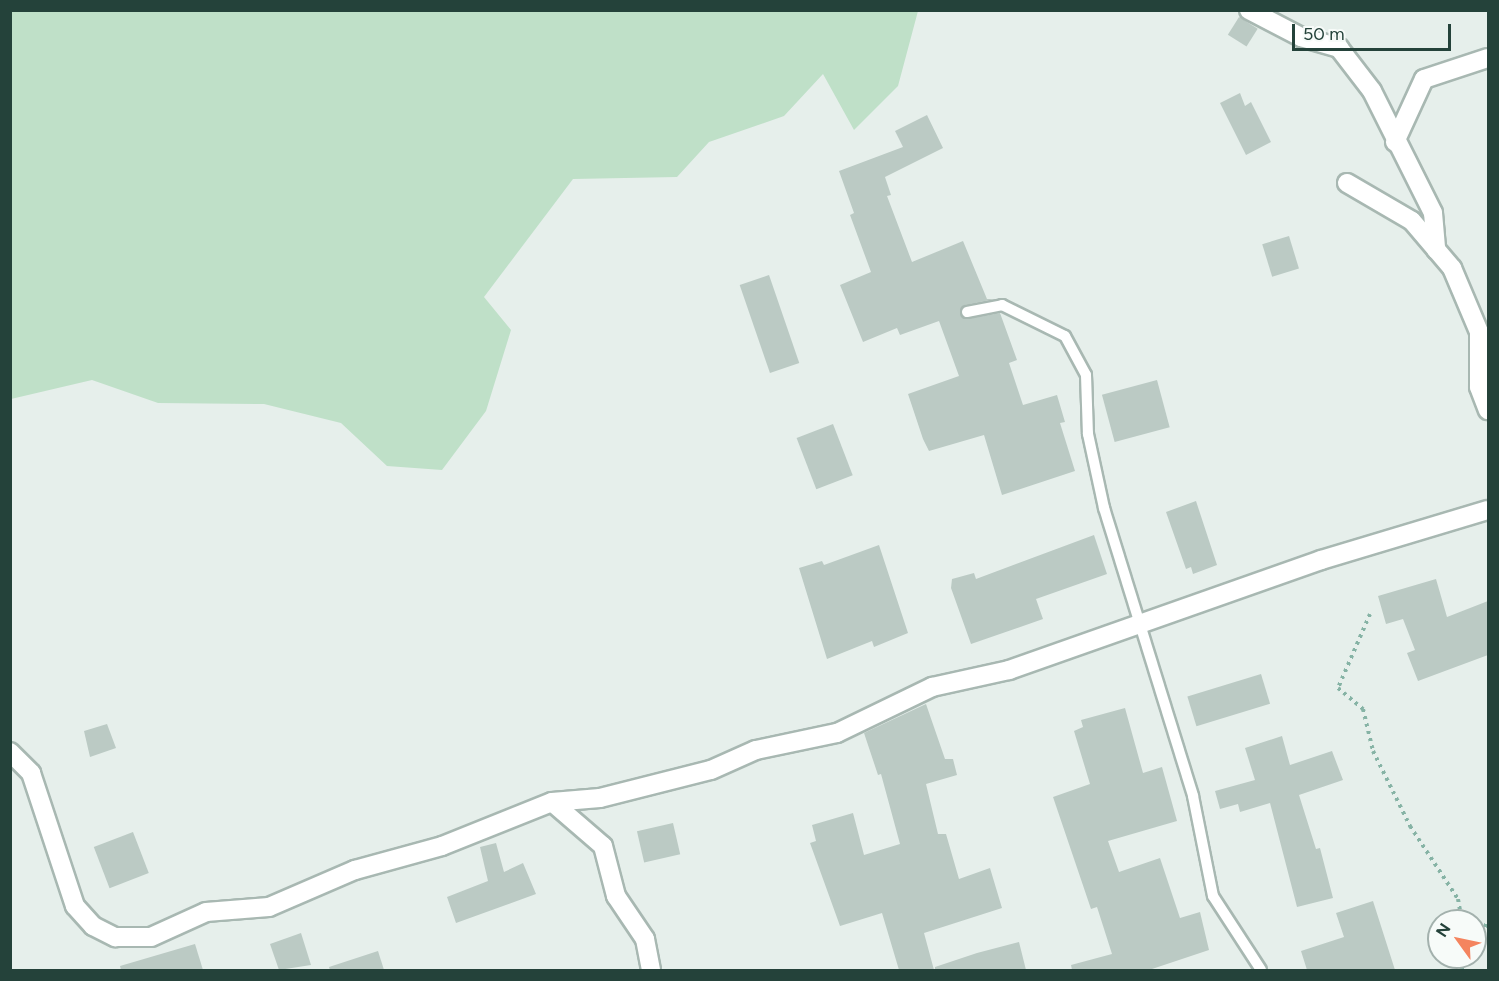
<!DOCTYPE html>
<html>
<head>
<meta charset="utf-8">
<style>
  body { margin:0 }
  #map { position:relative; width:1499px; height:981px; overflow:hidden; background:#e6efeb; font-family:Figtree,sans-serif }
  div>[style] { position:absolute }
  .green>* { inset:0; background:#bfe0c8 }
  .building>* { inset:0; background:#bbcac4; transform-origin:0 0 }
  .path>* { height:4px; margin-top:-2px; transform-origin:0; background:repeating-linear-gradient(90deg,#86b3a5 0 3px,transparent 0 7.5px) }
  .roads { filter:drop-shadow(2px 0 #a8b8b2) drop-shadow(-2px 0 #a8b8b2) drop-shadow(0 2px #a8b8b2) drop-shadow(0 -2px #a8b8b2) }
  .lane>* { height:10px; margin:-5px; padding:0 5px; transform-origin:5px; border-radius:5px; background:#fff }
  .street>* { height:18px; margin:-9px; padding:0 9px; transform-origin:9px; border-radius:9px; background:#fff }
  span { translate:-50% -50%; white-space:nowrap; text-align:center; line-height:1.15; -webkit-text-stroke:5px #f7fbf9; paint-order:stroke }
  .frame { position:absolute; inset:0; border:12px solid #24423a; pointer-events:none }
  .north { position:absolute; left:1427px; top:909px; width:60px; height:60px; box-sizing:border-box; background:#f7fbf9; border:2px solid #a3b1ad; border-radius:50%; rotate:303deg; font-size:16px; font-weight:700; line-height:24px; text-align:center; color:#24423a }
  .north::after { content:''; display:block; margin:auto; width:21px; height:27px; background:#f4845f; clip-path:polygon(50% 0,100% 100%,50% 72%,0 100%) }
  .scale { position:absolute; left:1292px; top:24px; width:159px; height:27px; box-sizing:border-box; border:3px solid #24423a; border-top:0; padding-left:8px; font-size:18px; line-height:21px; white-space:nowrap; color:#24423a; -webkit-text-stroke:4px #f7fbf9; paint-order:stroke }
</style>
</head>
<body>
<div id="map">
  <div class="green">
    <div style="clip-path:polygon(10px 11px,11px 10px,918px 11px,898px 86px,854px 130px,823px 74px,784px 116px,709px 142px,677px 177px,573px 179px,484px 297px,511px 330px,486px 411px,442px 470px,387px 466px,341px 423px,264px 404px,158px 403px,92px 380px,11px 399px)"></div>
  </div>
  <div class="building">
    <div style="left:1239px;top:17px;width:22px;height:21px;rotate:32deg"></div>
    <div style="clip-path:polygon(1240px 93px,1245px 106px,1251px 102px,1271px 142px,1246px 155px,1220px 103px)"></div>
    <div style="clip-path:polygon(927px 115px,943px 148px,885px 177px,891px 195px,887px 196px,912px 262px,963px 241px,987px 299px,995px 299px,965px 305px,960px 314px,968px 319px,1000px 313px,1017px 360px,1009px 363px,1023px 405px,1057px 395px,1065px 422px,1060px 423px,1075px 471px,1002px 495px,984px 435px,929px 451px,923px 439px,908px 394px,959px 376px,939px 321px,900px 335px,897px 328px,863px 342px,840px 285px,871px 272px,850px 215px,854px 213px,839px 171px,903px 147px,895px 131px)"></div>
    <div style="left:1289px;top:236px;width:34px;height:28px;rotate:73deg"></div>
    <div style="left:769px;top:275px;width:93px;height:31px;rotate:71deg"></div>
    <div style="left:1157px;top:380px;width:49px;height:57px;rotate:75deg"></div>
    <div style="left:833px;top:424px;width:55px;height:39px;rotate:69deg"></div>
    <div style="clip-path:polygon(1196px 501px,1217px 565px,1193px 574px,1191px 567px,1186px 569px,1166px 512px)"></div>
    <div style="clip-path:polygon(1094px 535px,1107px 574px,1036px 599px,1043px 619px,971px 644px,951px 588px,952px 579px,974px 573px,976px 579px)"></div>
    <div style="clip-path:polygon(879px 545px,908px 633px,874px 647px,872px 641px,827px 659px,799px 568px,822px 561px,824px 565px)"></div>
    <div style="clip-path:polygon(1436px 579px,1447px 617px,1488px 601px,1488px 655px,1418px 681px,1407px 653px,1415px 650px,1403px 619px,1386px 624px,1378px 596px)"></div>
    <div style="left:1261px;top:674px;width:31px;height:77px;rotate:73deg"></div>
    <div style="clip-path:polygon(926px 704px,945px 759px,953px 759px,957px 775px,926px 784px,938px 834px,946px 834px,959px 879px,990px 868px,1002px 908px,924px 933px,934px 970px,899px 970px,882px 913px,840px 926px,810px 843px,816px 841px,812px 825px,853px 813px,864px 855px,900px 844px,881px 774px,878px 775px,864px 733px)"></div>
    <div style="clip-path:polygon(1125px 708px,1143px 773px,1162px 767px,1177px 821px,1108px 841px,1119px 872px,1160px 858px,1180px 918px,1200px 912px,1209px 950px,1149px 970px,1072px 970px,1071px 965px,1112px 954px,1097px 907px,1091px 909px,1053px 797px,1090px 784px,1074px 731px,1083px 727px,1081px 720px)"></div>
    <div style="clip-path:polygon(107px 724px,116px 748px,90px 757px,84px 731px)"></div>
    <div style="clip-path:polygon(1282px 736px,1290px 765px,1332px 751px,1343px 780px,1299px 795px,1316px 849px,1320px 848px,1333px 898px,1297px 907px,1270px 803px,1240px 812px,1238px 804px,1220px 809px,1215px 791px,1255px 780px,1245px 748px)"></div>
    <div style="left:673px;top:823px;width:32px;height:37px;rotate:77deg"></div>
    <div style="left:133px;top:832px;width:44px;height:42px;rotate:69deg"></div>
    <div style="clip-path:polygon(496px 843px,504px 872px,523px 863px,536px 894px,456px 923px,447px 897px,488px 881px,480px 847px)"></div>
    <div style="clip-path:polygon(1373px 901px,1395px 970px,1307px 970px,1301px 951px,1344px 937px,1336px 913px)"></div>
    <div style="clip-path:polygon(301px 933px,311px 965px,279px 970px,270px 944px)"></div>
    <div style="clip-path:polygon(1019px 942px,1026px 970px,935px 970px,935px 967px,977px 953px)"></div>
    <div style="clip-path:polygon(195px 944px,203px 970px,121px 970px,120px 966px)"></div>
    <div style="clip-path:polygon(378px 951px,384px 970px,330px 970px,329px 967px)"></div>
  </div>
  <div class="path">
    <div style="left:1370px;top:614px;width:81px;rotate:113.4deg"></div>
    <div style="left:1338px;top:688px;width:33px;rotate:40deg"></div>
    <div style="left:1363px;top:709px;width:43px;rotate:76.6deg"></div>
    <div style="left:1373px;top:751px;width:84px;rotate:63.7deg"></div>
    <div style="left:1410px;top:826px;width:87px;rotate:56.7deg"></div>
    <div style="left:1458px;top:899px;width:22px;rotate:80deg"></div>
    <div style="left:1475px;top:947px;width:30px;rotate:-64deg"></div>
    <div style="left:1461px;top:970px;width:16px;rotate:-55deg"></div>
  </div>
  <div class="roads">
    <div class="lane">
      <div style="left:967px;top:312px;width:36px;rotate:-11deg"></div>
      <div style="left:1002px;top:305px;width:70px;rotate:26.2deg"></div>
      <div style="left:1065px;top:336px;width:44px;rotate:61.7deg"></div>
      <div style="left:1086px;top:375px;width:59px;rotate:88.1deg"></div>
      <div style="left:1088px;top:434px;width:76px;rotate:77.8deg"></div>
      <div style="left:1104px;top:508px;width:301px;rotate:72.8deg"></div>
      <div style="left:1193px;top:796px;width:102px;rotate:78.7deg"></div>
      <div style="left:1213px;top:896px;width:88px;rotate:57deg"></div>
    </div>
    <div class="street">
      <div style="left:1249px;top:10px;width:59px;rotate:27.4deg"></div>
      <div style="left:1301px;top:37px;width:40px;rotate:16deg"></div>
      <div style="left:1339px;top:48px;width:54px;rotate:52.5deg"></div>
      <div style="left:1372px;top:91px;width:136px;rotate:63.4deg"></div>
      <div style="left:1433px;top:213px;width:37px;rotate:85deg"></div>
      <div style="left:1395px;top:142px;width:69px;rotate:-65.3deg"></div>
      <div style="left:1424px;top:79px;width:67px;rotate:-18.2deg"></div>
      <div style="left:1347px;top:183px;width:75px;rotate:30.3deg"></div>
      <div style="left:1412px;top:221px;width:62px;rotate:49.6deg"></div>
      <div style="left:1452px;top:268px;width:69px;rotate:67.1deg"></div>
      <div style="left:1479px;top:332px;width:55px;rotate:90deg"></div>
      <div style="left:1479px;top:387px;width:25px;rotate:69deg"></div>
      <div style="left:10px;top:752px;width:30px;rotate:45deg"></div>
      <div style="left:31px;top:773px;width:140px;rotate:71.7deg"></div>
      <div style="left:75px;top:906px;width:27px;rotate:48deg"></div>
      <div style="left:93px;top:926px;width:25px;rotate:27deg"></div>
      <div style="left:115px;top:937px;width:36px"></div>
      <div style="left:151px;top:937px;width:60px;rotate:-24.4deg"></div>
      <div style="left:206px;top:912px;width:63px;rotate:-4.5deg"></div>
      <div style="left:269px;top:907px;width:94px;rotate:-23.3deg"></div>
      <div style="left:355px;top:870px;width:90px;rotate:-15.4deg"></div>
      <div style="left:442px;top:846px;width:118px;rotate:-21.8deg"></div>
      <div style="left:552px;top:802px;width:48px;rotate:-4.8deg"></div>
      <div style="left:600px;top:798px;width:114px;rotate:-14.2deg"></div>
      <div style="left:711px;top:770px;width:49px;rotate:-24deg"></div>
      <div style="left:756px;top:750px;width:83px;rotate:-11.9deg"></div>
      <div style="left:837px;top:733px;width:106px;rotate:-25.8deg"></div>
      <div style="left:932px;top:687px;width:79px;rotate:-12.4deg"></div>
      <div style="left:1009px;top:670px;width:331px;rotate:-19.4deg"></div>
      <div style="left:1321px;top:560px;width:174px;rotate:-16.7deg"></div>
      <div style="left:552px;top:802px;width:67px;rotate:40.8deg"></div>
      <div style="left:603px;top:846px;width:52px;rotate:75.4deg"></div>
      <div style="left:616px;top:896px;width:52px;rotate:56deg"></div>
      <div style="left:645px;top:939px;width:32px;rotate:79deg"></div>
    </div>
  </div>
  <div class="frame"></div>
  <div class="north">N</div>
  <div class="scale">50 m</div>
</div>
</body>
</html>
